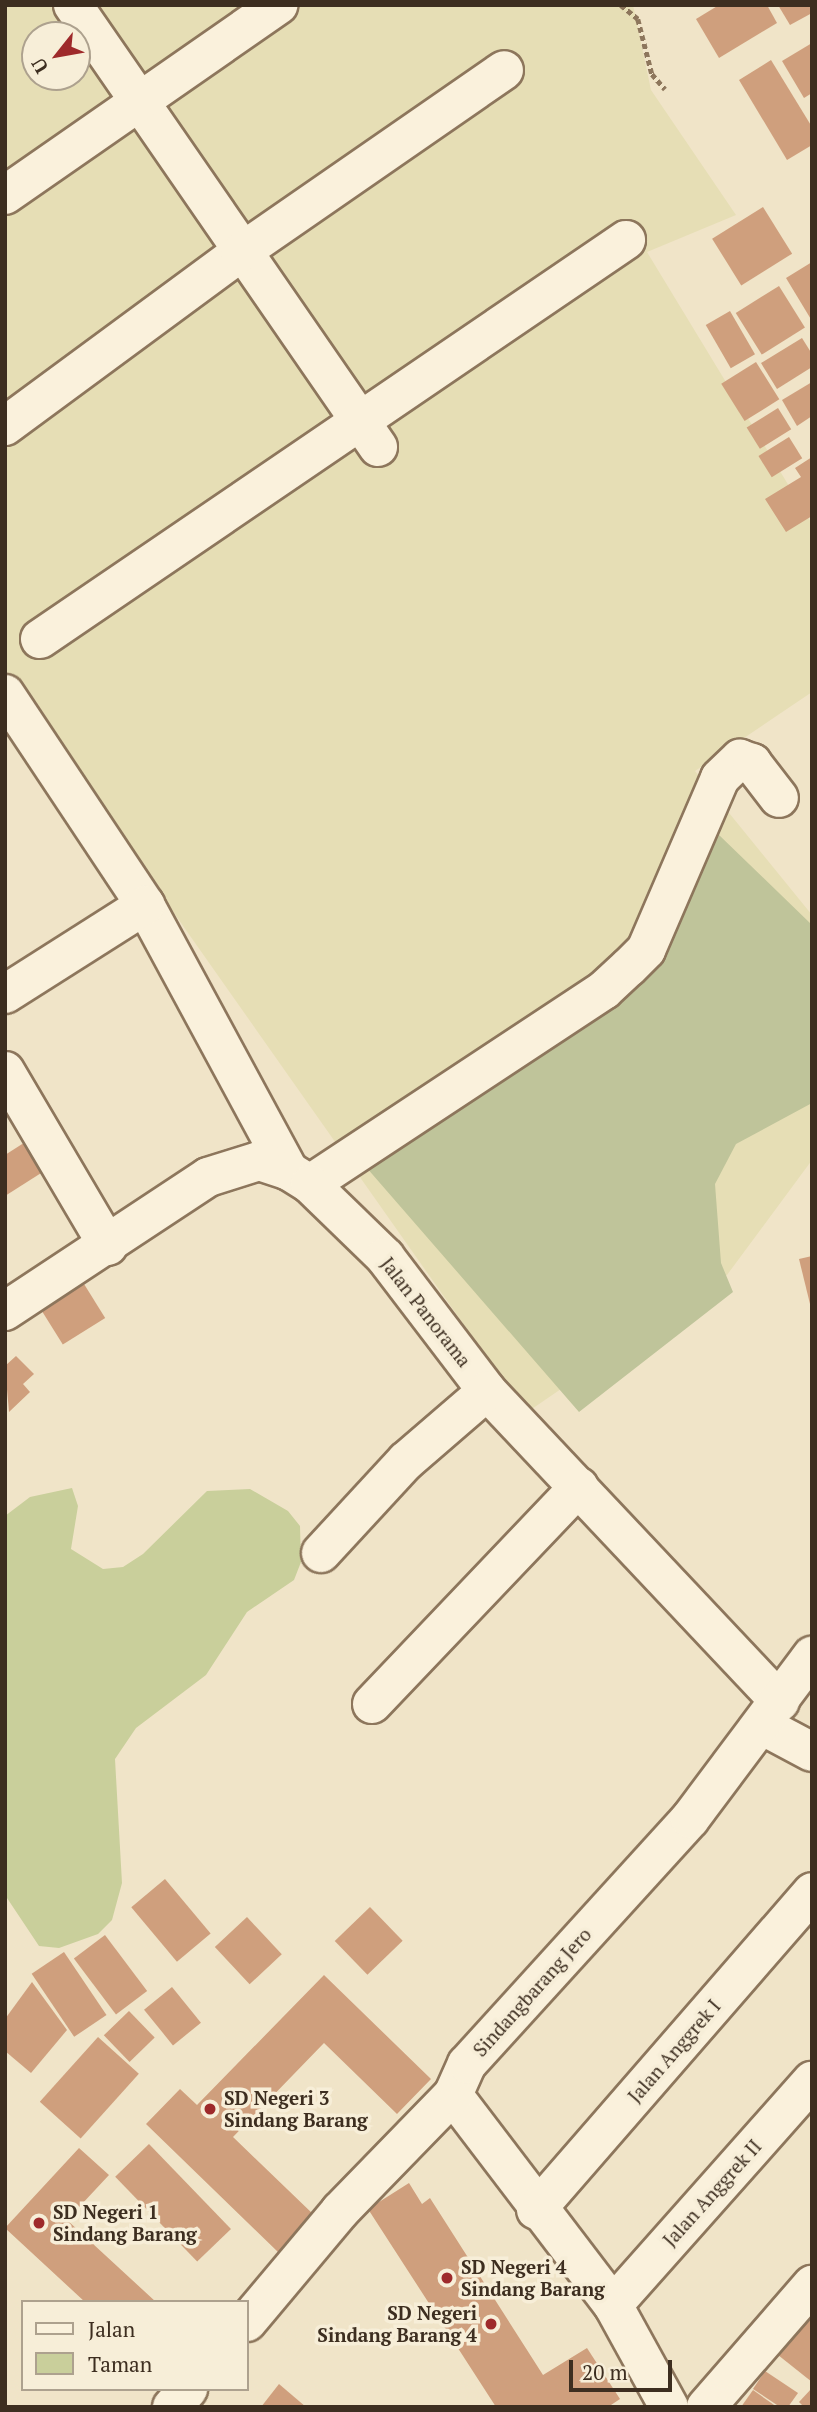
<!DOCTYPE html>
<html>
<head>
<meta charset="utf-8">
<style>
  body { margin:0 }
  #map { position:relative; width:817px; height:2412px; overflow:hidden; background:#f0e4c8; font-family:"PT Serif",serif }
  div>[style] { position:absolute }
  .farmland>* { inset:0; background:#e6deb5 }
  .green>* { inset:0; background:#c9cf9b }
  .cemetery>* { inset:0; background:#bfc49a }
  .building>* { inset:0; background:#cf9f7d; transform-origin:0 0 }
  .path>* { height:4.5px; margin-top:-2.25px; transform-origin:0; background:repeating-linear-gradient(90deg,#8d765c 0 5px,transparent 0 8.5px) }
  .roads { filter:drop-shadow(2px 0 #8d765c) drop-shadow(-2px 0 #8d765c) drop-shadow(0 2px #8d765c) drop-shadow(0 -2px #8d765c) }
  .minor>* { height:38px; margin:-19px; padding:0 19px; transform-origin:19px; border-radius:19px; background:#faf1dc }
  .dots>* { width:19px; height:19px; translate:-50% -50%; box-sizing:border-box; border:4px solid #f7eed8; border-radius:50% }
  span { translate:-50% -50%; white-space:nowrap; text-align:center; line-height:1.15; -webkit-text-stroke:7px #f7eed8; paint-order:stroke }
  .street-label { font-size:19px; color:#3d2e20 }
  .poi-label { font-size:19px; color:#3d2e20; font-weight:700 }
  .left { translate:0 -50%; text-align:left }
  .right { translate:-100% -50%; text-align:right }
  .frame { position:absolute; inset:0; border:7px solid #3d2e20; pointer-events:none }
  .legend { position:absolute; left:21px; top:2300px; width:228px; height:91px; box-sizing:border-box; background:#f7eed8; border:2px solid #ada18e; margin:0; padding:9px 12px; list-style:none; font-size:21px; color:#3d2e20 }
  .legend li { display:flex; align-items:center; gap:14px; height:35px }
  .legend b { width:35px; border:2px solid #ada18e }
  .north { position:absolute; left:21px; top:21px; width:70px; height:70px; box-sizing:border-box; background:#f7eed8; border:2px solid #ada18e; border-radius:50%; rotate:239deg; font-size:19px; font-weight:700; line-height:28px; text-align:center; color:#3d2e20 }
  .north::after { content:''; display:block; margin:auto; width:24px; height:32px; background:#9e2a2b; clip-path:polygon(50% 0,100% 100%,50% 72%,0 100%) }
  .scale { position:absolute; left:569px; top:2360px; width:103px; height:32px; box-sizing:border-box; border:4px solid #3d2e20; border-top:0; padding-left:9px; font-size:21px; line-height:24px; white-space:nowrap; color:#3d2e20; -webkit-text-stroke:5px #f7eed8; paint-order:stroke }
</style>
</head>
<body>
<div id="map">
  <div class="farmland">
    <div style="clip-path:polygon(evenodd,5px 5px,633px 5px,651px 90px,736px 215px,647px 252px,812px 524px,812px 692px,695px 771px,812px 915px,812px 1160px,727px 1275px,526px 1413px,5px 673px,5px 5px,35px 35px,77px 35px,77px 77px,35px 77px,35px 35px)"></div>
  </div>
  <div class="green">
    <div style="clip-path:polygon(72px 1488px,78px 1506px,71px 1549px,103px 1569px,123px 1567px,143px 1554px,207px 1491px,250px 1489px,288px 1511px,300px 1526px,301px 1562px,294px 1580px,247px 1612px,206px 1675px,136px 1728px,115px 1759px,122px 1883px,112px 1920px,98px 1934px,59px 1948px,39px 1946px,5px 1895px,5px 1516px,30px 1497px)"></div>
  </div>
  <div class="cemetery">
    <div style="clip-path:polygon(719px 835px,812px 925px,812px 1103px,736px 1144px,715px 1184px,721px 1263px,733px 1292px,579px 1412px,366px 1167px,643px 980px)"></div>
  </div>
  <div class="building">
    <div style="clip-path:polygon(719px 5px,767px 5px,777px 23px,719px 58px,696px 19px)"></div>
    <div style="clip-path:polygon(778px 5px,810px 5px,812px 13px,790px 25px)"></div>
    <div style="clip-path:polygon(812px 43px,812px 93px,804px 98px,782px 61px)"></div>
    <div style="clip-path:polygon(771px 60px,812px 127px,812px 145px,787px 160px,739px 80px)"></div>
    <div style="left:763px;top:207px;width:55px;height:60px;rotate:58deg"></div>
    <div style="clip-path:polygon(812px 262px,812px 321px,786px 278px)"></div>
    <div style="left:779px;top:286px;width:49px;height:51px;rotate:58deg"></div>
    <div style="left:730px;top:311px;width:50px;height:28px;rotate:60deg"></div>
    <div style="clip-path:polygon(802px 338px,812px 354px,812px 367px,777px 389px,761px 363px)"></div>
    <div style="left:756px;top:362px;width:44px;height:41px;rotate:58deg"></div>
    <div style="clip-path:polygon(812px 382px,812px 416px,797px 426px,782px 400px)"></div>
    <div style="left:778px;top:408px;width:25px;height:37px;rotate:58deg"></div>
    <div style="left:789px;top:437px;width:25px;height:36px;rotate:58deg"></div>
    <div style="clip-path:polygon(812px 457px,812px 516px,786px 532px,765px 499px,801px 477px,795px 468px)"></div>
    <div style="clip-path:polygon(30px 1139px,49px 1168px,5px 1196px,5px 1155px)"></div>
    <div style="clip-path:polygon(812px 1256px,812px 1308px,811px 1308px,799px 1259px)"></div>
    <div style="left:84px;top:1284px;width:40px;height:50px;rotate:58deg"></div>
    <div style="clip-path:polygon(16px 1356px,34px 1374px,23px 1384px,30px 1392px,9px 1412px,5px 1366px)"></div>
    <div style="left:165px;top:1879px;width:71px;height:44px;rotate:50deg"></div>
    <div style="left:370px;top:1907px;width:47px;height:49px;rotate:46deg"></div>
    <div style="left:247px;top:1917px;width:51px;height:44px;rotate:47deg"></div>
    <div style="left:105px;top:1935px;width:70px;height:39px;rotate:53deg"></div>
    <div style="left:64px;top:1952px;width:76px;height:39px;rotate:56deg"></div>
    <div style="clip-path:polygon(324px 1975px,431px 2079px,397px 2114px,324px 2043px,233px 2137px,314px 2215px,278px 2252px,146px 2124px,180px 2089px,197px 2105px)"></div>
    <div style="clip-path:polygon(32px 1982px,67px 2030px,31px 2073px,5px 2051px,5px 2019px)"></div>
    <div style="left:172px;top:1987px;width:46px;height:36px;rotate:51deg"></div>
    <div style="left:129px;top:2011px;width:37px;height:35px;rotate:46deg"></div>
    <div style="left:98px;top:2037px;width:55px;height:87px;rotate:42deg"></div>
    <div style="left:149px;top:2144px;width:118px;height:47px;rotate:46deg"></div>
    <div style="clip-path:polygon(79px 2148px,109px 2175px,67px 2220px,156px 2302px,85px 2302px,5px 2228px)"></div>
    <div style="clip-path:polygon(409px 2183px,422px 2204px,430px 2198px,543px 2375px,587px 2348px,620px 2399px,608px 2407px,496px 2407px,368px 2209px)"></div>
    <div style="clip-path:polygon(812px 2301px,812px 2382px,773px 2351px)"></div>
    <div style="clip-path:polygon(765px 2371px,798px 2393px,788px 2407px,780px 2407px,753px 2389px)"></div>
    <div style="clip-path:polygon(279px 2384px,306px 2407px,261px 2407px)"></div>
    <div style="clip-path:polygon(812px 2388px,812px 2407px,804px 2407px,799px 2402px)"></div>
    <div style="clip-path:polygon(753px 2390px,777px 2407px,741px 2407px)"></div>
  </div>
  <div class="path">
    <div style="left:621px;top:5px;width:22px;rotate:39deg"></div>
    <div style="left:638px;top:19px;width:57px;rotate:75.7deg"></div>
    <div style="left:652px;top:74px;width:20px;rotate:49deg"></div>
  </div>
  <div class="roads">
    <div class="minor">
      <div style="left:73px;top:5px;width:537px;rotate:55.39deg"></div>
      <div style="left:5px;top:195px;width:333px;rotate:-34.8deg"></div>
      <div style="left:5px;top:426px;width:292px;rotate:-36.4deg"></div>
      <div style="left:240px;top:253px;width:321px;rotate:-34.7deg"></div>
      <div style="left:40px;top:639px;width:709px;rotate:-34.25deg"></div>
      <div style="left:5px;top:694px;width:253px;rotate:56.4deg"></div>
      <div style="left:145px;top:905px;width:302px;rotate:61.6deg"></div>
      <div style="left:5px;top:994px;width:166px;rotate:-32.4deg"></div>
      <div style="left:5px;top:1071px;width:203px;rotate:59.5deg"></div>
      <div style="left:310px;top:1184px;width:352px;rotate:-33.4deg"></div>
      <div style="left:604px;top:990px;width:34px;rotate:-43deg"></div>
      <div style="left:629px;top:967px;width:24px;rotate:-45deg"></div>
      <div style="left:646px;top:950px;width:187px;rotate:-66.7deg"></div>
      <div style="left:720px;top:778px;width:28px;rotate:-44deg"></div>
      <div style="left:740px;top:759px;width:13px;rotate:18deg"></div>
      <div style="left:752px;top:763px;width:44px;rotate:52.4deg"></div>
      <div style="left:5px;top:1311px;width:243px;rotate:-33.4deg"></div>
      <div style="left:208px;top:1177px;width:53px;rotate:-17.4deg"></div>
      <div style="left:259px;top:1161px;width:32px;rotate:18deg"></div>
      <div style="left:289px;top:1171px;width:25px;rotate:32deg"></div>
      <div style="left:310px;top:1184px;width:105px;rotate:44.2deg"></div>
      <div style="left:385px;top:1257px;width:168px;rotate:52.7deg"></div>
      <div style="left:487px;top:1391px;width:427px;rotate:46.7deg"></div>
      <div style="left:321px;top:1553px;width:125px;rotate:-47.3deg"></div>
      <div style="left:406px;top:1461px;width:107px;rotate:-40.8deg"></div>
      <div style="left:372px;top:1704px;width:300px;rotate:-46.4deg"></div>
      <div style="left:763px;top:1726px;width:55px;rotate:28deg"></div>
      <div style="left:453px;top:2095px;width:264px;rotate:52.7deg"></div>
      <div style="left:613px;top:2305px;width:116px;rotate:61.2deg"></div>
      <div style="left:536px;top:2210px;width:421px;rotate:-49deg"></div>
      <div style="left:613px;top:2305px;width:300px;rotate:-48.4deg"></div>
      <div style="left:247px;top:2322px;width:145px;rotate:-50deg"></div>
      <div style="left:340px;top:2211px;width:162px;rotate:-45.8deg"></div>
      <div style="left:453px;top:2095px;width:34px;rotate:-66deg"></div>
      <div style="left:467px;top:2064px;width:331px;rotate:-47.7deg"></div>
      <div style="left:690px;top:1819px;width:204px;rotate:-53.2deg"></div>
      <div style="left:172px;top:2407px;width:24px;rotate:-48deg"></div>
      <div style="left:706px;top:2407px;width:162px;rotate:-49deg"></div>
    </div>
  </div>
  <div class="dots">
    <div style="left:210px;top:2109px;background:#9e2a2b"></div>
    <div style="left:39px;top:2223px;background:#9e2a2b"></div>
    <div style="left:447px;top:2278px;background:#9e2a2b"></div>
    <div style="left:491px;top:2324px;background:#9e2a2b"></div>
  </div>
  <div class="street-label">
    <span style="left:426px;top:1312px;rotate:52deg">Jalan Panorama</span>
    <span style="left:532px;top:1992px;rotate:-48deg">Sindangbarang Jero</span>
    <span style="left:674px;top:2051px;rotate:-49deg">Jalan Anggrek I</span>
    <span style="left:712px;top:2193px;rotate:-48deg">Jalan Anggrek II</span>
  </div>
  <div class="poi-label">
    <span class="left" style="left:224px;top:2109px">SD Negeri 3<br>Sindang Barang</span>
    <span class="left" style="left:53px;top:2223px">SD Negeri 1<br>Sindang Barang</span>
    <span class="left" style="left:461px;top:2278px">SD Negeri 4<br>Sindang Barang</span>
    <span class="right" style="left:477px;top:2324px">SD Negeri<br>Sindang Barang 4</span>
  </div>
  <div class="frame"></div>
  <ul class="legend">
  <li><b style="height:9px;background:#faf1dc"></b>Jalan</li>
  <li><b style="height:19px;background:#c9cf9b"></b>Taman</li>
  </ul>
  <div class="north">U</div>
  <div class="scale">20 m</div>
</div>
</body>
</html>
